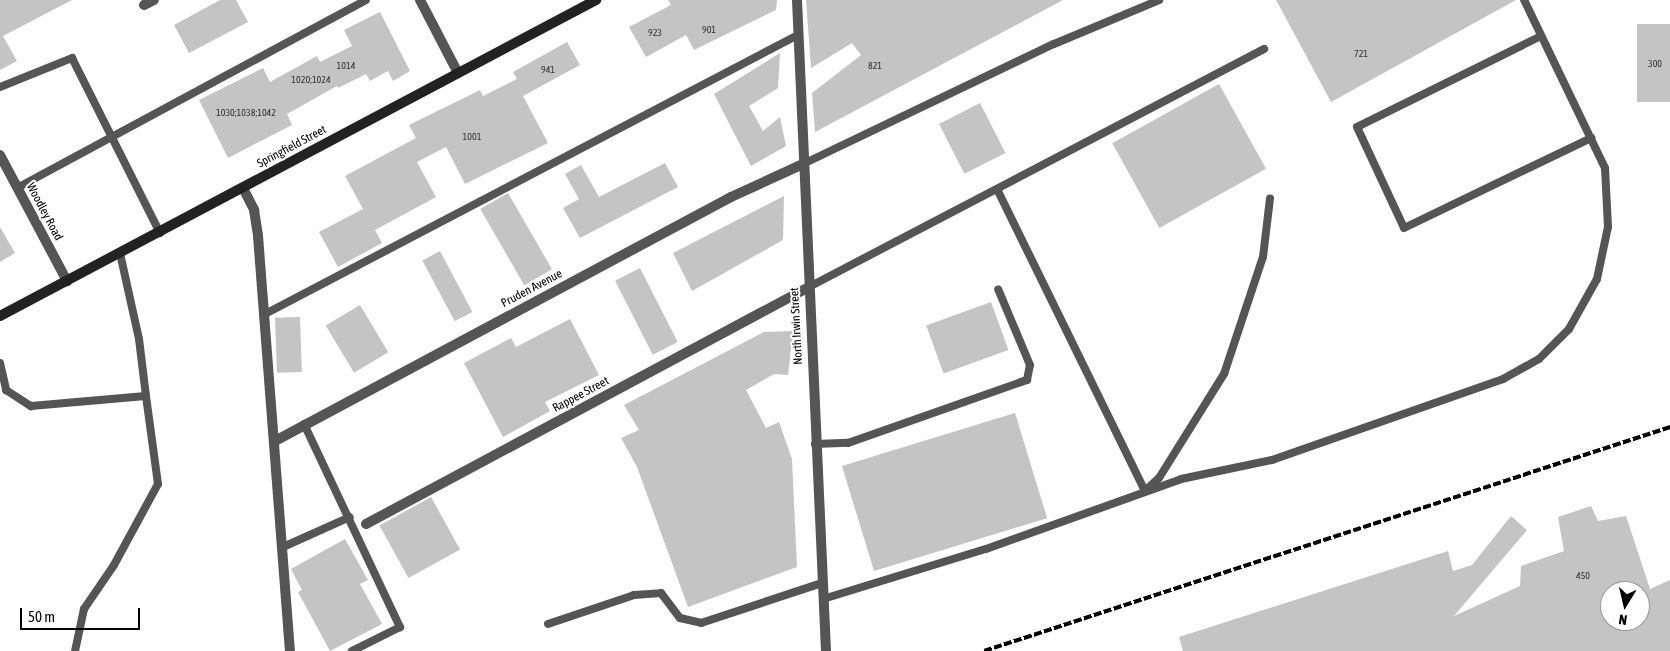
<!DOCTYPE html>
<html>
<head>
<meta charset="utf-8">
<style>
  body { margin:0 }
  #map { position:relative; width:1670px; height:651px; overflow:hidden; background:#fff; font-family:"Asap Condensed",sans-serif }
  div>[style] { position:absolute }
  .building>* { inset:0; background:#c4c4c4; transform-origin:0 0 }
  .service>* { height:8px; margin:-4px; padding:0 4px; transform-origin:4px; border-radius:4px; background:#555 }
  .minor>* { height:10px; margin:-5px; padding:0 5px; transform-origin:5px; border-radius:5px; background:#555 }
  .secondary>* { height:10px; margin:-5px; padding:0 5px; transform-origin:5px; border-radius:5px; background:#222 }
  .rail>* { height:4px; margin-top:-2px; transform-origin:0; background:repeating-linear-gradient(90deg,#000 0 8px,transparent 0 10.5px) }
  span { translate:-50% -50%; white-space:nowrap; text-align:center; line-height:1.15; -webkit-text-stroke:4px #fff; paint-order:stroke }
  .number-label { font-size:10px; color:#313131 }
  .number-label span { -webkit-text-stroke-width:0 }
  .street-label { font-size:12px; color:#000 }
  .north { position:absolute; left:1600px; top:581px; width:50px; height:50px; box-sizing:border-box; background:#fff; border:1px solid #999; border-radius:50%; rotate:189deg; font-size:14px; font-weight:700; line-height:20px; text-align:center; color:#000 }
  .north::after { content:''; display:block; margin:auto; width:18px; height:22px; background:#000; clip-path:polygon(50% 0,100% 100%,50% 72%,0 100%) }
  .scale { position:absolute; left:20px; top:608px; width:120px; height:22px; box-sizing:border-box; border:2px solid #000; border-top:0; padding-left:6px; font-size:15px; line-height:18px; white-space:nowrap; color:#000; -webkit-text-stroke:4px #fff; paint-order:stroke }
</style>
</head>
<body>
<div id="map">
  <div class="building">
    <div style="clip-path:polygon(0 0,72px 0,3px 36px,17px 61px,0 70px)"></div>
    <div style="clip-path:polygon(220px 0,236px 0,248px 22px,189px 53px,174px 25px)"></div>
    <div style="clip-path:polygon(668px 0,777px 0,776px 10px,694px 50px,686px 35px,646px 57px,629px 27px,671px 5px)"></div>
    <div style="clip-path:polygon(806px 0,1063px 0,815px 132px,812px 93px,861px 55px,852px 43px,811px 68px)"></div>
    <div style="clip-path:polygon(1276px 0,1516px 0,1331px 102px)"></div>
    <div style="clip-path:polygon(380px 12px,410px 71px,393px 81px,388px 71px,370px 81px,366px 74px,338px 88px,337px 86px,287px 114px,292px 125px,228px 158px,199px 100px,263px 68px,270px 82px,317px 56px,320px 62px,352px 46px,344px 30px)"></div>
    <div style="left:1670px;top:24px;width:78px;height:33px;rotate:90deg"></div>
    <div style="clip-path:polygon(567px 42px,580px 65px,523px 96px,548px 143px,465px 184px,446px 147px,417px 162px,436px 197px,375px 230px,382px 243px,338px 267px,319px 232px,363px 209px,345px 176px,416px 138px,409px 125px,480px 90px,483px 96px,517px 79px,513px 72px)"></div>
    <div style="clip-path:polygon(780px 53px,778px 88px,749px 106px,763px 131px,780px 117px,786px 146px,751px 166px,714px 94px)"></div>
    <div style="left:1219px;top:84px;width:97px;height:122px;rotate:61deg"></div>
    <div style="left:980px;top:103px;width:56px;height:46px;rotate:63deg"></div>
    <div style="clip-path:polygon(665px 163px,678px 187px,580px 238px,563px 208px,579px 199px,565px 174px,581px 165px,599px 197px)"></div>
    <div style="left:508px;top:193px;width:88px;height:32px;rotate:60deg"></div>
    <div style="clip-path:polygon(784px 196px,783px 240px,692px 291px,673px 253px)"></div>
    <div style="clip-path:polygon(0 227px,15px 253px,0 262px)"></div>
    <div style="left:440px;top:251px;width:69px;height:20px;rotate:62deg"></div>
    <div style="left:640px;top:268px;width:83px;height:28px;rotate:63deg"></div>
    <div style="left:991px;top:302px;width:51px;height:69px;rotate:70deg"></div>
    <div style="left:360px;top:305px;width:55px;height:40px;rotate:59deg"></div>
    <div style="left:300px;top:317px;width:55px;height:25px;rotate:88deg"></div>
    <div style="clip-path:polygon(570px 319px,599px 375px,545px 402px,550px 411px,503px 437px,464px 363px,511px 338px,516px 347px)"></div>
    <div style="clip-path:polygon(793px 331px,788px 375px,774px 374px,746px 390px,766px 428px,779px 422px,792px 459px,797px 567px,688px 607px,637px 467px,621px 438px,639px 430px,624px 405px,764px 332px)"></div>
    <div style="left:1015px;top:413px;width:110px;height:181px;rotate:73deg"></div>
    <div style="left:431px;top:497px;width:60px;height:59px;rotate:61deg"></div>
    <div style="clip-path:polygon(evenodd,1591px 506px,1598px 521px,1626px 516px,1650px 589px,1670px 580px,1670px 651px,1183px 651px,1179px 637px,1448px 551px,1453px 571px,1472px 565px,1511px 516px,1527px 530px,1454px 616px,1520px 586px,1521px 566px,1564px 551px,1558px 517px,1591px 506px,1610px 591px,1640px 591px,1640px 621px,1610px 621px,1610px 591px)"></div>
    <div style="clip-path:polygon(345px 539px,368px 580px,360px 584px,382px 624px,330px 651px,298px 592px,302px 590px,291px 569px)"></div>
  </div>
  <div class="service">
    <div style="left:1541px;top:36px;width:205px;rotate:153.7deg"></div>
    <div style="left:1357px;top:127px;width:111px;rotate:65deg"></div>
    <div style="left:1404px;top:228px;width:208px;rotate:-25.7deg"></div>
    <div style="left:0;top:87px;width:78px;rotate:-21.9deg"></div>
    <div style="left:72px;top:58px;width:196px;rotate:63.3deg"></div>
    <div style="left:803px;top:164px;width:278px;rotate:-25.6deg"></div>
    <div style="left:1054px;top:44px;width:114px;rotate:-22.7deg"></div>
    <div style="left:17px;top:188px;width:396px;rotate:-28.3deg"></div>
    <div style="left:997px;top:189px;width:336px;rotate:63.9deg"></div>
    <div style="left:1145px;top:491px;width:19px;rotate:-43deg"></div>
    <div style="left:1159px;top:478px;width:123px;rotate:-58deg"></div>
    <div style="left:1224px;top:374px;width:123px;rotate:-71.6deg"></div>
    <div style="left:1263px;top:257px;width:59px;rotate:-83.2deg"></div>
    <div style="left:807px;top:288px;width:516px;rotate:-27.61deg"></div>
    <div style="left:265px;top:314px;width:602px;rotate:-27.63deg"></div>
    <div style="left:0;top:363px;width:28px;rotate:77deg"></div>
    <div style="left:6px;top:390px;width:30px;rotate:33deg"></div>
    <div style="left:31px;top:406px;width:115px;rotate:-5deg"></div>
    <div style="left:146px;top:396px;width:57px;rotate:-97deg"></div>
    <div style="left:139px;top:339px;width:88px;rotate:-102.5deg"></div>
    <div style="left:304px;top:424px;width:225px;rotate:64.7deg"></div>
    <div style="left:400px;top:627px;width:54px;rotate:153.4deg"></div>
    <div style="left:815px;top:444px;width:33px;rotate:-2deg"></div>
    <div style="left:848px;top:443px;width:190px;rotate:-19.4deg"></div>
    <div style="left:1027px;top:380px;width:15px;rotate:-79deg"></div>
    <div style="left:1030px;top:365px;width:82px;rotate:-112.8deg"></div>
    <div style="left:283px;top:547px;width:73px;rotate:-24.1deg"></div>
    <div style="left:823px;top:599px;width:170px;rotate:-17.1deg"></div>
    <div style="left:986px;top:549px;width:207px;rotate:-19.7deg"></div>
    <div style="left:1181px;top:479px;width:93px;rotate:-11.8deg"></div>
    <div style="left:1272px;top:460px;width:245px;rotate:-19.3deg"></div>
    <div style="left:1503px;top:379px;width:41px;rotate:-29.1deg"></div>
    <div style="left:1539px;top:359px;width:42px;rotate:-45deg"></div>
    <div style="left:1569px;top:329px;width:57px;rotate:-60.8deg"></div>
    <div style="left:1597px;top:279px;width:53px;rotate:-78.1deg"></div>
    <div style="left:1608px;top:227px;width:59px;rotate:-92.9deg"></div>
    <div style="left:1605px;top:168px;width:187px;rotate:-115.7deg"></div>
    <div style="left:548px;top:624px;width:91px;rotate:-18.6deg"></div>
    <div style="left:634px;top:595px;width:27px;rotate:-4deg"></div>
    <div style="left:661px;top:593px;width:31px;rotate:53deg"></div>
    <div style="left:680px;top:618px;width:22px;rotate:13deg"></div>
    <div style="left:701px;top:623px;width:127px;rotate:-18.3deg"></div>
    <div style="left:75px;top:651px;width:43px;rotate:-77.9deg"></div>
    <div style="left:84px;top:609px;width:53px;rotate:-55.7deg"></div>
    <div style="left:114px;top:565px;width:92px;rotate:-61.5deg"></div>
    <div style="left:158px;top:484px;width:89px;rotate:-97.8deg"></div>
  </div>
  <div class="minor">
    <div style="left:420px;top:0;width:82px;rotate:62.5deg"></div>
    <div style="left:797px;top:0;width:652px;rotate:87.45deg"></div>
    <div style="left:144px;top:5px;width:11px;rotate:-27deg"></div>
    <div style="left:0;top:155px;width:143px;rotate:62deg"></div>
    <div style="left:243px;top:188px;width:25px;rotate:63deg"></div>
    <div style="left:254px;top:210px;width:26px;rotate:81deg"></div>
    <div style="left:258px;top:236px;width:416px;rotate:85.6deg"></div>
    <div style="left:275px;top:441px;width:517px;rotate:-28.15deg"></div>
    <div style="left:731px;top:197px;width:79px;rotate:-24.6deg"></div>
    <div style="left:366px;top:524px;width:500px;rotate:-28.15deg"></div>
  </div>
  <div class="secondary">
    <div style="left:0;top:316px;width:675px;rotate:-27.93deg"></div>
  </div>
  <div class="rail">
    <div style="left:984px;top:651px;width:722px;rotate:-18.08deg"></div>
  </div>
  <div class="number-label">
    <span style="left:709px;top:30px">901</span>
    <span style="left:655px;top:33px">923</span>
    <span style="left:1361px;top:54px">721</span>
    <span style="left:1655px;top:64px">300</span>
    <span style="left:346px;top:66px">1014</span>
    <span style="left:875px;top:66px">821</span>
    <span style="left:548px;top:70px">941</span>
    <span style="left:311px;top:80px">1020;1024</span>
    <span style="left:246px;top:113px">1030;1038;1042</span>
    <span style="left:472px;top:137px">1001</span>
    <span style="left:1583px;top:576px">450</span>
  </div>
  <div class="street-label">
    <span style="left:292px;top:147px;rotate:-28deg">Springfield Street</span>
    <span style="left:44px;top:212px;rotate:62deg">Woodley Road</span>
    <span style="left:532px;top:289px;rotate:-28deg">Pruden Avenue</span>
    <span style="left:797px;top:326px;rotate:-93deg">North Irwin Street</span>
    <span style="left:581px;top:395px;rotate:-28deg">Rappee Street</span>
  </div>
  <div class="north">N</div>
  <div class="scale">50 m</div>
</div>
</body>
</html>
